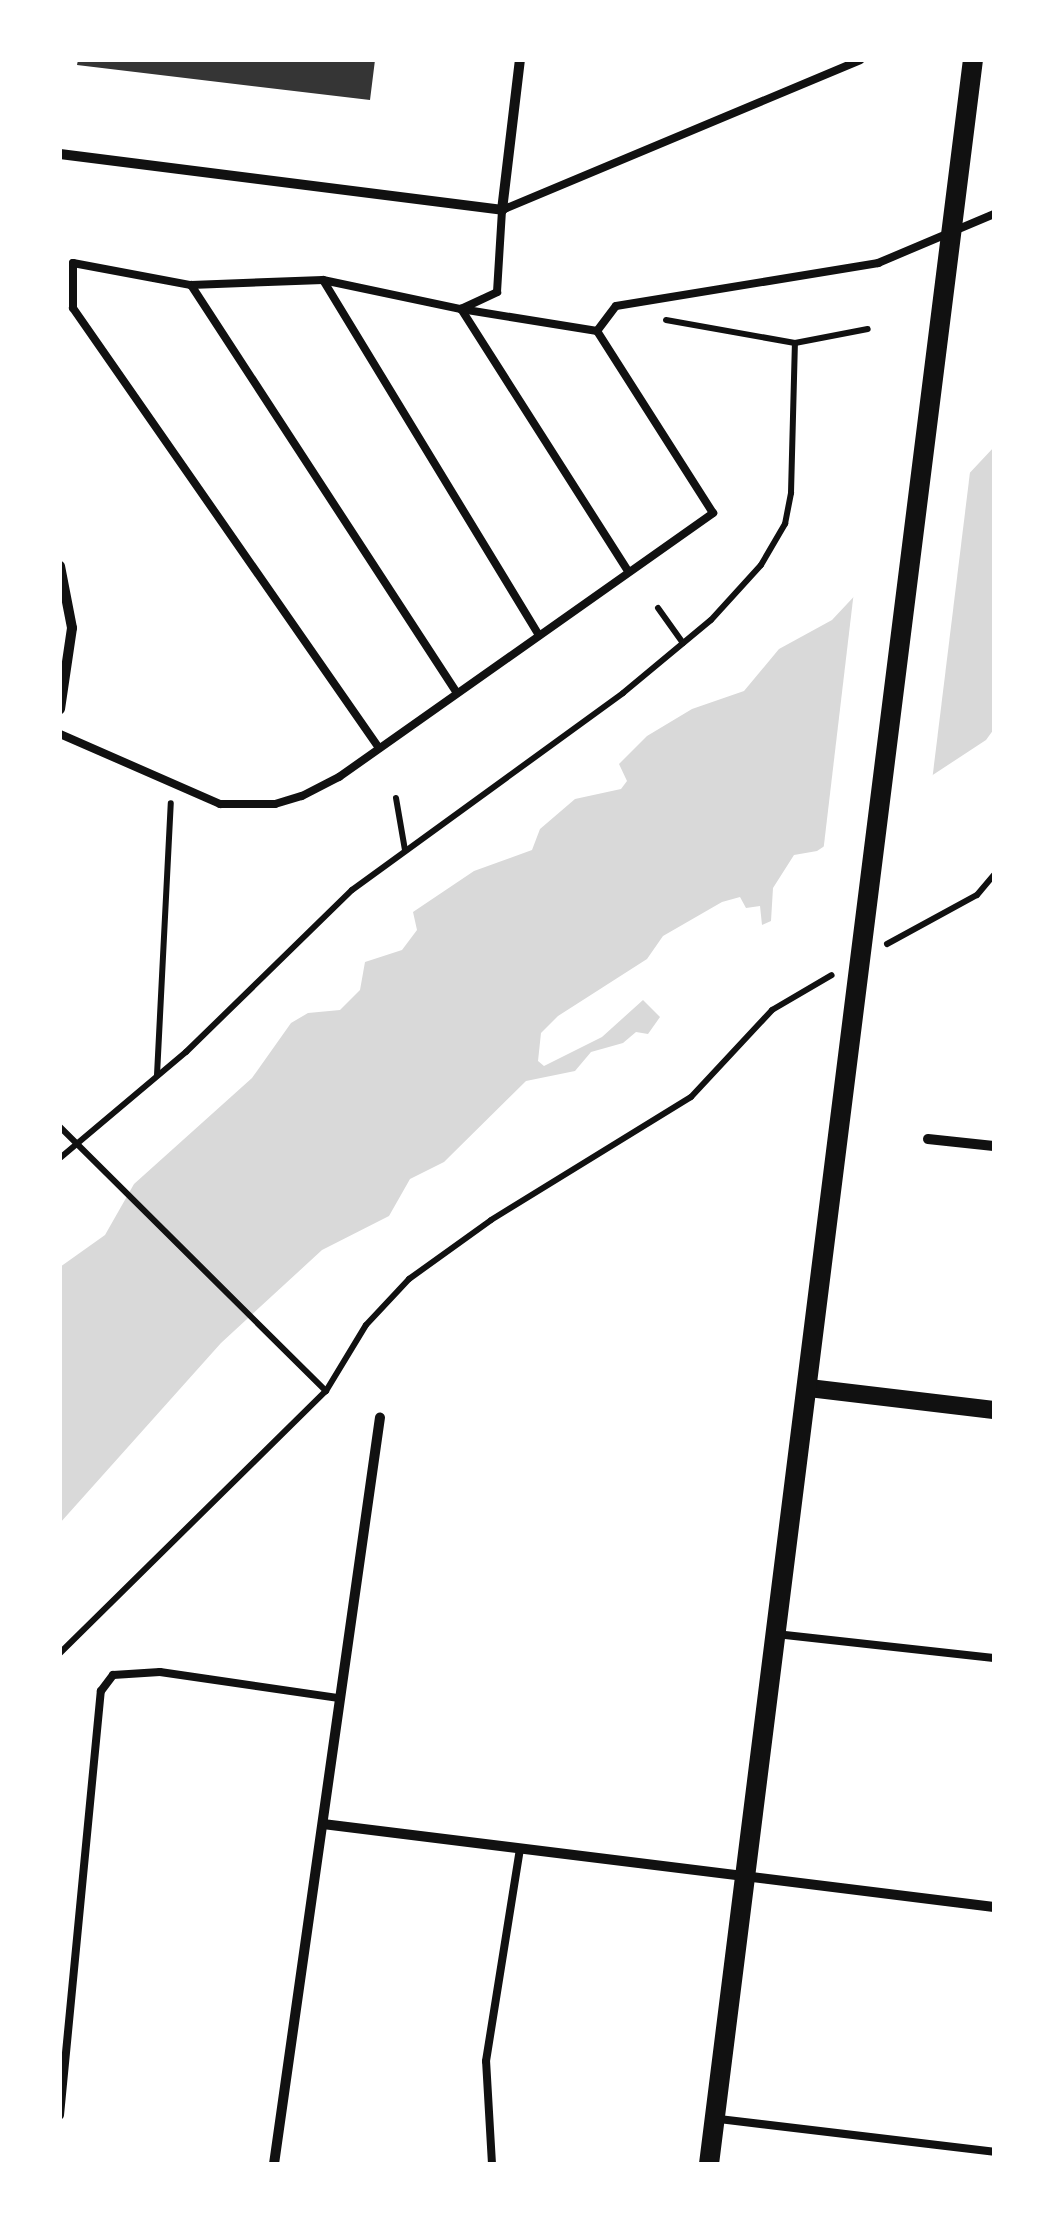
<!DOCTYPE html>
<html>
<head>
<meta charset="utf-8">
<style>
  body { margin:0 }
  #map { position:relative; width:1054px; height:2224px; overflow:hidden; background:#fff; font-family:Rubik,sans-serif }
  div>[style] { position:absolute }
  .water>* { inset:0; background:#d9d9d9 }
  .pier>* { inset:0; background:#fff }
  .building>* { inset:0; background:#353535 }
  .path>* { height:6px; margin:-3px; padding:0 3px; transform-origin:3px; border-radius:3px; background:#111 }
  .service>* { height:8px; margin:-4px; padding:0 4px; transform-origin:4px; border-radius:4px; background:#111 }
  .minor>* { height:10px; margin:-5px; padding:0 5px; transform-origin:5px; border-radius:5px; background:#111 }
  .tertiary>* { height:18px; margin:-9px; padding:0 9px; transform-origin:9px; border-radius:9px; background:#111 }
  .secondary>* { height:20px; margin:-10px; padding:0 10px; transform-origin:10px; border-radius:10px; background:#111 }
  span { translate:-50% -50%; white-space:nowrap; text-align:center; line-height:1.15; -webkit-text-stroke:8px #fff; paint-order:stroke }
  .frame { position:absolute; inset:0; border:62px solid #fff; pointer-events:none }
</style>
</head>
<body>
<div id="map">
  <div class="water">
    <div style="clip-path:polygon(994px 447px,994px 729px,986px 740px,817px 851px,794px 855px,773px 888px,771px 921px,762px 925px,760px 906px,746px 908px,740px 897px,722px 902px,663px 936px,647px 959px,558px 1016px,541px 1033px,538px 1061px,544px 1066px,602px 1037px,643px 1000px,660px 1017px,648px 1034px,636px 1032px,623px 1043px,591px 1052px,575px 1071px,526px 1081px,444px 1162px,410px 1179px,389px 1216px,322px 1250px,221px 1343px,60px 1523px,60px 1267px,105px 1235px,134px 1184px,252px 1078px,291px 1023px,308px 1013px,340px 1010px,360px 990px,365px 962px,402px 950px,417px 930px,413px 912px,474px 871px,532px 850px,540px 829px,575px 799px,621px 789px,627px 781px,619px 764px,647px 736px,692px 709px,744px 691px,779px 649px,832px 620px)"></div>
  </div>
  <div class="pier">
    <div style="clip-path:polygon(971px 464px,932px 781px,823px 853px,854px 591px)"></div>
  </div>
  <div class="building">
    <div style="clip-path:polygon(78px 60px,375px 60px,370px 100px,77px 65px)"></div>
  </div>
  <div class="path">
    <div style="left:666px;top:320px;width:131px;rotate:10.1deg"></div>
    <div style="left:795px;top:343px;width:74px;rotate:-10.9deg"></div>
    <div style="left:658px;top:608px;width:43px;rotate:54.5deg"></div>
    <div style="left:396px;top:798px;width:53px;rotate:80.2deg"></div>
    <div style="left:887px;top:944px;width:102px;rotate:-28.6deg"></div>
    <div style="left:977px;top:895px;width:26px;rotate:-50deg"></div>
    <div style="left:157px;top:1075px;width:272px;rotate:-87.1deg"></div>
    <div style="left:60px;top:1127px;width:375px;rotate:44.8deg"></div>
    <div style="left:60px;top:1158px;width:165px;rotate:-40.1deg"></div>
    <div style="left:186px;top:1052px;width:232px;rotate:-44.3deg"></div>
    <div style="left:352px;top:890px;width:335px;rotate:-36deg"></div>
    <div style="left:623px;top:693px;width:114px;rotate:-39.7deg"></div>
    <div style="left:711px;top:620px;width:74px;rotate:-47.7deg"></div>
    <div style="left:761px;top:565px;width:48px;rotate:-59.7deg"></div>
    <div style="left:785px;top:524px;width:32px;rotate:-79deg"></div>
    <div style="left:791px;top:493px;width:150px;rotate:-88.5deg"></div>
    <div style="left:60px;top:1653px;width:373px;rotate:-44.6deg"></div>
    <div style="left:326px;top:1391px;width:77px;rotate:-58.8deg"></div>
    <div style="left:366px;top:1325px;width:63px;rotate:-46.9deg"></div>
    <div style="left:409px;top:1279px;width:101px;rotate:-35.7deg"></div>
    <div style="left:491px;top:1220px;width:235px;rotate:-31.6deg"></div>
    <div style="left:691px;top:1097px;width:119px;rotate:-47deg"></div>
    <div style="left:772px;top:1010px;width:69px;rotate:-30.3deg"></div>
  </div>
  <div class="service">
    <div style="left:323px;top:280px;width:416px;rotate:58.7deg"></div>
    <div style="left:191px;top:285px;width:487px;rotate:56.9deg"></div>
    <div style="left:628px;top:571px;width:311px;rotate:-122.5deg"></div>
    <div style="left:461px;top:309px;width:138px;rotate:9.2deg"></div>
    <div style="left:597px;top:331px;width:31px;rotate:-53deg"></div>
    <div style="left:616px;top:306px;width:266px;rotate:-9.3deg"></div>
    <div style="left:878px;top:263px;width:126px;rotate:-22.9deg"></div>
    <div style="left:60px;top:734px;width:175px;rotate:23.6deg"></div>
    <div style="left:220px;top:804px;width:55px"></div>
    <div style="left:275px;top:804px;width:28px;rotate:-17deg"></div>
    <div style="left:302px;top:796px;width:42px;rotate:-27.2deg"></div>
    <div style="left:339px;top:777px;width:458px;rotate:-35.2deg"></div>
    <div style="left:713px;top:513px;width:216px;rotate:-122.5deg"></div>
    <div style="left:379px;top:748px;width:536px;rotate:-124.82deg"></div>
    <div style="left:73px;top:308px;width:45px;rotate:-90deg"></div>
    <div style="left:73px;top:263px;width:120px;rotate:10.6deg"></div>
    <div style="left:191px;top:285px;width:132px;rotate:-2.2deg"></div>
    <div style="left:323px;top:280px;width:141px;rotate:11.9deg"></div>
    <div style="left:461px;top:309px;width:40px;rotate:-25deg"></div>
    <div style="left:497px;top:292px;width:82px;rotate:-86.5deg"></div>
    <div style="left:502px;top:210px;width:388px;rotate:-22.7deg"></div>
    <div style="left:776px;top:1634px;width:219px;rotate:6.3deg"></div>
    <div style="left:60px;top:2115px;width:426px;rotate:-84.5deg"></div>
    <div style="left:101px;top:1691px;width:20px;rotate:-53deg"></div>
    <div style="left:113px;top:1675px;width:47px;rotate:-3.7deg"></div>
    <div style="left:160px;top:1672px;width:181px;rotate:8.3deg"></div>
    <div style="left:719px;top:2119px;width:277px;rotate:6.8deg"></div>
    <div style="left:492px;top:2164px;width:103px;rotate:-93.3deg"></div>
    <div style="left:486px;top:2061px;width:215px;rotate:-80.9deg"></div>
  </div>
  <div class="minor">
    <div style="left:60px;top:154px;width:446px;rotate:7.2deg"></div>
    <div style="left:502px;top:210px;width:151px;rotate:-83.2deg"></div>
    <div style="left:60px;top:566px;width:63px;rotate:79deg"></div>
    <div style="left:72px;top:628px;width:82px;rotate:98.4deg"></div>
    <div style="left:928px;top:1139px;width:66px;rotate:6.1deg"></div>
    <div style="left:323px;top:1824px;width:676px;rotate:7.05deg"></div>
    <div style="left:274px;top:2164px;width:754px;rotate:-81.92deg"></div>
  </div>
  <div class="tertiary">
    <div style="left:809px;top:1388px;width:186px;rotate:6.8deg"></div>
  </div>
  <div class="secondary">
    <div style="left:709px;top:2164px;width:2120px;rotate:-82.85deg"></div>
  </div>
  <div class="frame"></div>
</div>
</body>
</html>
